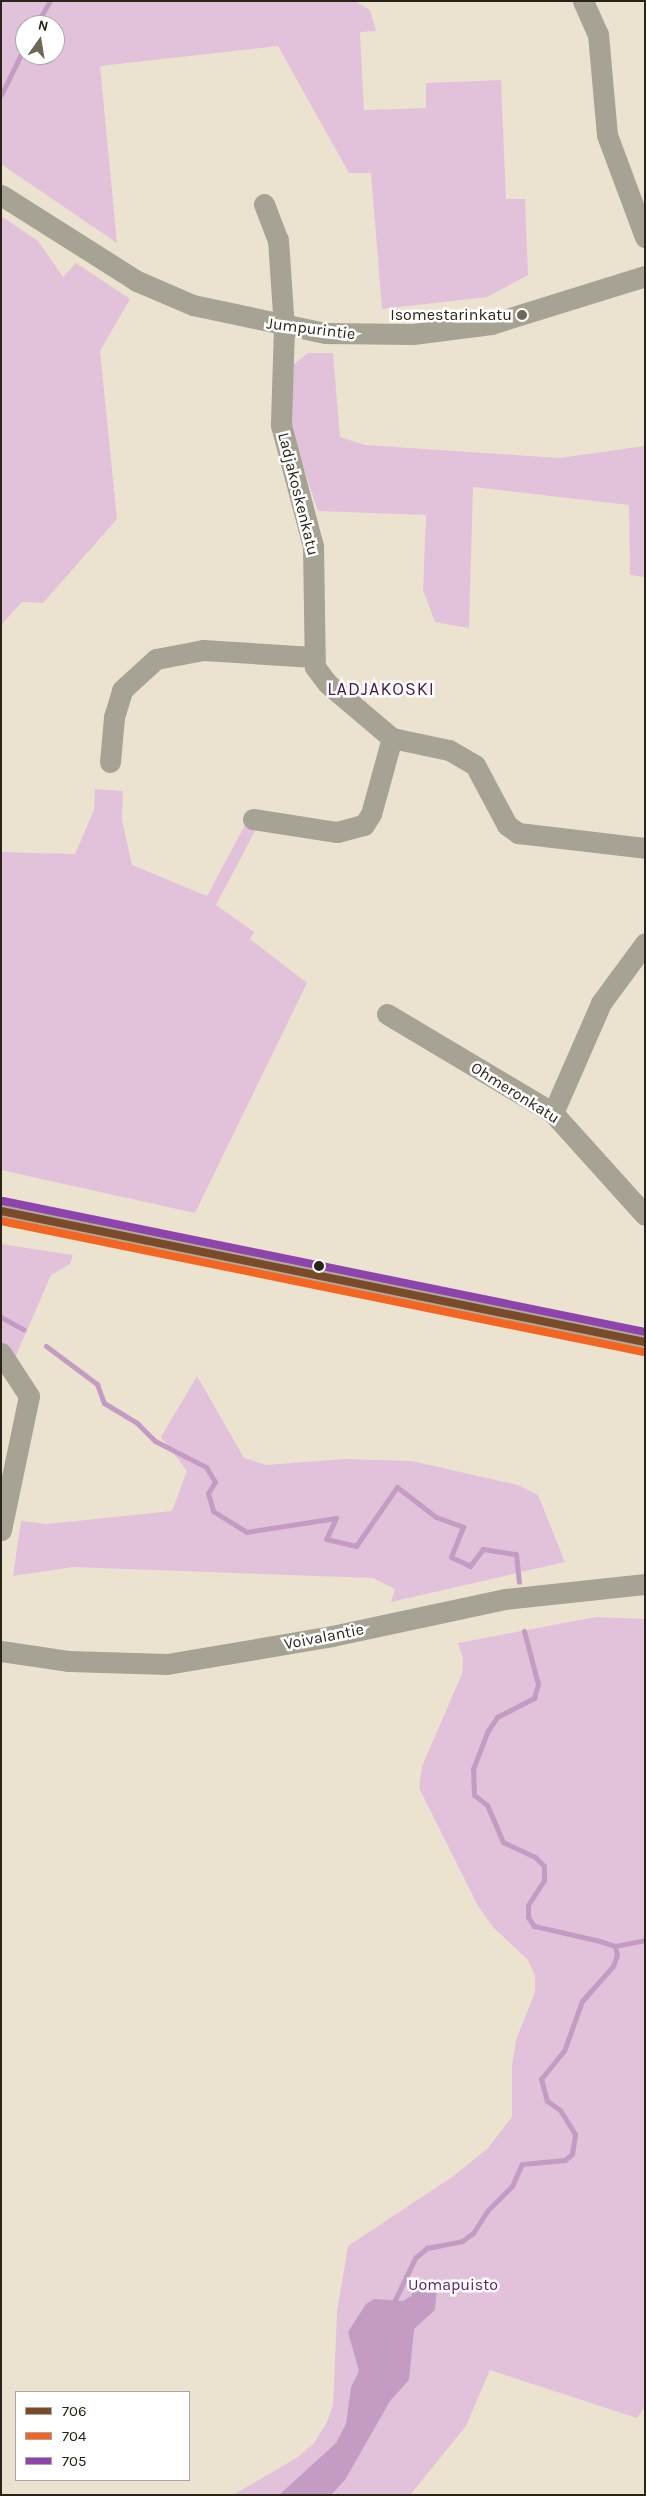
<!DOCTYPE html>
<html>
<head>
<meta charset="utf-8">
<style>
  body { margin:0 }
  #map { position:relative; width:646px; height:2496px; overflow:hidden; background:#ebe3d0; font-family:Karla,sans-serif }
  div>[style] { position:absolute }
  .green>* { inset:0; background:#e2c2db }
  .water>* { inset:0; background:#c49bc3 }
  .stream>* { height:5px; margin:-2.5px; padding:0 2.5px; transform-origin:2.5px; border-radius:2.5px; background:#c49bc3 }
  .minor>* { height:21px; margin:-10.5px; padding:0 10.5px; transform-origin:10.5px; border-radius:10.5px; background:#a6a294 }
  .major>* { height:26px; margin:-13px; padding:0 13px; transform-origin:13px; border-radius:13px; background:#b2ab99 }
  .bus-1>* { height:8px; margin:-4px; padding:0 4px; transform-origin:4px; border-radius:4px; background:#7a4b2a }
  .bus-2>* { height:8px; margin:-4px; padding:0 4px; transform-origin:4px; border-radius:4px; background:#f26522 }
  .bus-3>* { height:8px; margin:-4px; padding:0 4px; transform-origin:4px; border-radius:4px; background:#8e44ad }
  .dots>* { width:14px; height:14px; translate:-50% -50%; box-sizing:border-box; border:2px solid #fff; border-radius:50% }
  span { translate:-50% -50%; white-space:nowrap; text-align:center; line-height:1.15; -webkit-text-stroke:5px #fff; paint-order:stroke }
  .poi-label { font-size:16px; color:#292417 }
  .right { translate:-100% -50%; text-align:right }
  .street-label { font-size:16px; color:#292417 }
  .park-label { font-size:16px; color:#5f1b6b }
  .neighbourhood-label { font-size:18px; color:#461b4e; letter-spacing:1px }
  .frame { position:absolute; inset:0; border:2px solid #292417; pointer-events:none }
  .legend { position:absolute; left:15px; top:2391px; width:175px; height:90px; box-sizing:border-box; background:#fff; border:1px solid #a9a7a2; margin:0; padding:6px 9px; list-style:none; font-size:15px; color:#292417 }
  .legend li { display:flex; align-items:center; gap:10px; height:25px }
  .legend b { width:25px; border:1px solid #a9a7a2 }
  .north { position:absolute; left:15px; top:15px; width:50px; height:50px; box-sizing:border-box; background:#fff; border:1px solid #a9a7a2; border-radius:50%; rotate:13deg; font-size:14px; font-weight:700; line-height:20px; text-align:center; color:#292417 }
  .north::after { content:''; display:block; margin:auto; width:18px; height:22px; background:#6d6758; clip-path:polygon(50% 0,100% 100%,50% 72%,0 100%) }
</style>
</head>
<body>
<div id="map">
  <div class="green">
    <div style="clip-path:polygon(evenodd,1px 1px,355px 1px,370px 10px,376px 31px,360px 32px,364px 110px,426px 108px,426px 83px,501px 80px,506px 199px,525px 199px,528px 275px,487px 297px,382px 309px,371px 173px,349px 173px,278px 46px,100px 66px,117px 243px,1px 164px,1px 1px,25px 25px,55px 25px,55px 55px,25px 55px,25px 25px)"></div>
    <div style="clip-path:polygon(1px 216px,38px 241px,63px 277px,76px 263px,130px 299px,100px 351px,117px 519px,43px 603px,22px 602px,1px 625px)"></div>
    <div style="clip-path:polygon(308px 353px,333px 353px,340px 437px,365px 445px,559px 458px,645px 446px,645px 577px,630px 575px,629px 505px,473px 487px,469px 628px,435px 622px,423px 590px,426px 515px,318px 511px,288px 422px,288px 369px)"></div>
    <div style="clip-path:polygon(95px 789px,123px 791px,122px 820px,132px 865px,207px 896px,245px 825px,255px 831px,216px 905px,254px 932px,250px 939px,307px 983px,195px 1213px,1px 1170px,1px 852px,75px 854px,94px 810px)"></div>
    <div style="clip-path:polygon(1px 1244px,73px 1255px,70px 1264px,51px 1275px,14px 1360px,1px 1346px)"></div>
    <div style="clip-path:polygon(197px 1376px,244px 1458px,266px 1465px,344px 1459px,412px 1461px,518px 1485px,538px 1495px,565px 1562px,391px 1602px,395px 1589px,373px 1578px,73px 1567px,13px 1576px,21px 1521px,47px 1524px,172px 1511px,187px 1471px,161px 1437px)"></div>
    <div style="clip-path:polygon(596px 1617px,645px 1619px,645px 2406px,637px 2418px,490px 2370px,466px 2426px,410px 2495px,233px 2495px,298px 2457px,314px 2443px,327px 2422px,333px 2405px,337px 2312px,348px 2246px,452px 2177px,487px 2149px,512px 2117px,512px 2066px,516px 2040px,535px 1992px,535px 1976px,528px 1960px,493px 1927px,478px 1906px,419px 1788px,422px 1766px,462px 1674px,463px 1658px,458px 1643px)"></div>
  </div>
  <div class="water">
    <div style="clip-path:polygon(427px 2279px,437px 2286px,435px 2310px,414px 2329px,409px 2380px,390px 2401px,345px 2480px,331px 2495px,279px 2495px,336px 2443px,346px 2424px,351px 2387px,359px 2371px,348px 2332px,366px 2304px,374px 2299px,403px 2301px,411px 2296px,417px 2282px)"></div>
  </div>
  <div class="stream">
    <div style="left:36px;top:25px;width:28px;rotate:-60deg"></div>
    <div style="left:1px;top:95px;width:55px;rotate:-63.9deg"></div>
    <div style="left:1px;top:1317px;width:26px;rotate:29deg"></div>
    <div style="left:46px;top:1346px;width:64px;rotate:36.7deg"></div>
    <div style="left:97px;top:1384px;width:20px;rotate:70deg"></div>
    <div style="left:104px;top:1403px;width:39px;rotate:31deg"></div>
    <div style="left:137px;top:1423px;width:25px;rotate:45deg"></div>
    <div style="left:155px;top:1441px;width:57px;rotate:27deg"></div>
    <div style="left:206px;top:1467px;width:17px;rotate:59deg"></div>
    <div style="left:215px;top:1482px;width:13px;rotate:122deg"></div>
    <div style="left:208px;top:1493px;width:19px;rotate:74deg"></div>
    <div style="left:213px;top:1511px;width:39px;rotate:32deg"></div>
    <div style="left:246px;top:1532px;width:91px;rotate:-8.8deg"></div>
    <div style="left:336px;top:1518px;width:23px;rotate:115deg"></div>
    <div style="left:326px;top:1539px;width:31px;rotate:13deg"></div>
    <div style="left:356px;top:1546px;width:72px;rotate:-55.2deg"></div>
    <div style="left:397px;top:1487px;width:49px;rotate:37.6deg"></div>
    <div style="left:436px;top:1517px;width:29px;rotate:20deg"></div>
    <div style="left:463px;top:1527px;width:32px;rotate:112deg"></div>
    <div style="left:451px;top:1557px;width:21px;rotate:25deg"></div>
    <div style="left:470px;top:1566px;width:21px;rotate:-53deg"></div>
    <div style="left:483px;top:1549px;width:33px;rotate:9deg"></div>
    <div style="left:516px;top:1554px;width:28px;rotate:84deg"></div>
    <div style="left:615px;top:1946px;width:31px;rotate:-11deg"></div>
    <div style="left:393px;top:2304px;width:51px;rotate:-64.4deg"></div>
    <div style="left:415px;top:2258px;width:16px;rotate:-40deg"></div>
    <div style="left:427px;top:2248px;width:36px;rotate:-11deg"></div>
    <div style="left:462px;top:2241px;width:14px;rotate:-36deg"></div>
    <div style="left:473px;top:2233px;width:27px;rotate:-57deg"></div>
    <div style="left:488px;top:2210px;width:34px;rotate:-45deg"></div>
    <div style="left:512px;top:2186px;width:24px;rotate:-66deg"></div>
    <div style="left:522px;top:2164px;width:43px;rotate:-5.3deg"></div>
    <div style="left:565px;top:2160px;width:9px;rotate:-41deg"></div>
    <div style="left:572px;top:2154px;width:20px;rotate:-81deg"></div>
    <div style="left:575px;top:2134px;width:28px;rotate:-122deg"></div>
    <div style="left:560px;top:2110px;width:16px;rotate:-145deg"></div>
    <div style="left:547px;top:2101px;width:23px;rotate:-105deg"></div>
    <div style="left:541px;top:2079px;width:36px;rotate:-51deg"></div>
    <div style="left:564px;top:2051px;width:53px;rotate:-70.2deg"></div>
    <div style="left:582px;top:2001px;width:47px;rotate:-48.5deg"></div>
    <div style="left:613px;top:1966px;width:12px;rotate:-70deg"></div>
    <div style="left:617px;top:1955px;width:9px;rotate:-103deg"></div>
    <div style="left:615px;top:1946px;width:16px;rotate:-162deg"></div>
    <div style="left:600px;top:1941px;width:68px;rotate:-167.2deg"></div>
    <div style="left:534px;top:1926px;width:11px;rotate:-124deg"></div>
    <div style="left:528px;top:1917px;width:12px;rotate:-90deg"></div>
    <div style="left:528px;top:1905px;width:30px;rotate:-57deg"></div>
    <div style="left:544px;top:1880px;width:14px;rotate:-90deg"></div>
    <div style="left:544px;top:1866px;width:13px;rotate:-135deg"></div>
    <div style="left:535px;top:1857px;width:35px;rotate:-155deg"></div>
    <div style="left:503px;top:1842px;width:40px;rotate:-113.4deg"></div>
    <div style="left:487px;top:1805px;width:16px;rotate:-142deg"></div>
    <div style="left:474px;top:1795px;width:26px;rotate:-92deg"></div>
    <div style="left:473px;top:1769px;width:40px;rotate:-69deg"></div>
    <div style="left:487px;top:1732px;width:18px;rotate:-56deg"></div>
    <div style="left:497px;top:1717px;width:42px;rotate:-27.2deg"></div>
    <div style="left:534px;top:1698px;width:15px;rotate:-74deg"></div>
    <div style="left:538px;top:1684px;width:55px;rotate:-104.8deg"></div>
  </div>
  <div class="minor">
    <div style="left:583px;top:1px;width:36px;rotate:66deg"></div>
    <div style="left:598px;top:34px;width:101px;rotate:84.9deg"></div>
    <div style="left:607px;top:135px;width:109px;rotate:69.6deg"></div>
    <div style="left:1px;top:195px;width:161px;rotate:32.3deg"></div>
    <div style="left:137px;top:281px;width:61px;rotate:23.2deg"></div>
    <div style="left:193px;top:305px;width:135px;rotate:12deg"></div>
    <div style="left:325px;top:333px;width:88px;rotate:0.7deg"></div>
    <div style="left:413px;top:334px;width:79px;rotate:-7.3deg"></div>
    <div style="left:491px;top:324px;width:161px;rotate:-17.3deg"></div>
    <div style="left:264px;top:204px;width:39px;rotate:69deg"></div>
    <div style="left:278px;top:240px;width:87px;rotate:86.1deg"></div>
    <div style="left:284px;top:327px;width:98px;rotate:91.8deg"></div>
    <div style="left:281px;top:425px;width:125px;rotate:75.2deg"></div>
    <div style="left:313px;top:546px;width:121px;rotate:89.1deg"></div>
    <div style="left:315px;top:667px;width:21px;rotate:53deg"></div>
    <div style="left:328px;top:684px;width:84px;rotate:40.2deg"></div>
    <div style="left:392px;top:738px;width:58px;rotate:11.9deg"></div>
    <div style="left:449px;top:750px;width:30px;rotate:30deg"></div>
    <div style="left:475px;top:765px;width:68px;rotate:61.9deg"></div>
    <div style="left:507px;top:825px;width:14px;rotate:36deg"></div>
    <div style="left:518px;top:833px;width:128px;rotate:6.7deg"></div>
    <div style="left:110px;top:762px;width:45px;rotate:-84.9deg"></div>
    <div style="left:114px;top:717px;width:28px;rotate:-73deg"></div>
    <div style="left:122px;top:690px;width:46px;rotate:-42.4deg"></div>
    <div style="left:156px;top:659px;width:48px;rotate:-10.8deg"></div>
    <div style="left:203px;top:650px;width:110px;rotate:3.6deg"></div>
    <div style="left:253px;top:819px;width:85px;rotate:8.8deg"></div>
    <div style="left:337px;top:832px;width:28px;rotate:-15deg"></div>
    <div style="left:364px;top:825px;width:13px;rotate:-58deg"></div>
    <div style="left:371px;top:814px;width:79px;rotate:-74.6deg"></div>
    <div style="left:387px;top:1014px;width:193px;rotate:30.8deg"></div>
    <div style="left:553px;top:1113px;width:137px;rotate:48deg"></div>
    <div style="left:553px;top:1113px;width:120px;rotate:-66.4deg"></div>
    <div style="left:601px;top:1003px;width:74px;rotate:-53.7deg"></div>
    <div style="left:1px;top:1353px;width:51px;rotate:56.9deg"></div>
    <div style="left:29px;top:1396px;width:137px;rotate:101.8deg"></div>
    <div style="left:1px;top:1651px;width:69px;rotate:8.4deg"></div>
    <div style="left:69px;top:1661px;width:98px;rotate:1.8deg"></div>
    <div style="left:167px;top:1664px;width:167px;rotate:-9.6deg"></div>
    <div style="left:332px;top:1636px;width:177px;rotate:-12.1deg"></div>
    <div style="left:505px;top:1599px;width:141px;rotate:-6.1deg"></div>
  </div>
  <div class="major">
    <div style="left:1px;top:1211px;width:657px;rotate:11.5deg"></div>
  </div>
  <div class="bus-1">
    <div style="left:1px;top:1211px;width:657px;rotate:11.5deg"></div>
  </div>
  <div class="bus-2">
    <div style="left:1px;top:1221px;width:655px;rotate:11.53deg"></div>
  </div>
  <div class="bus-3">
    <div style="left:3px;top:1201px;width:655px;rotate:11.53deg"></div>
  </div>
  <div class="dots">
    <div style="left:522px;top:315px;background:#6d6758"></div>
    <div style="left:319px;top:1266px;background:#292417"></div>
  </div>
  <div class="poi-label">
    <span class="right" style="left:512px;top:315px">Isomestarinkatu</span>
  </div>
  <div class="street-label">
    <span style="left:311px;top:329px;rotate:7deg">Jumpurintie</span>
    <span style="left:298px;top:494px;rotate:76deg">Ladjakoskenkatu</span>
    <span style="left:515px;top:1093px;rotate:32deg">Ohmeronkatu</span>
    <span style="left:324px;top:1637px;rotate:-11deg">Voivalantie</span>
  </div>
  <div class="park-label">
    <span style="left:453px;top:2285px">Uomapuisto</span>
  </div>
  <div class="neighbourhood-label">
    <span style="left:381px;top:689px">LADJAKOSKI</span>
  </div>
  <div class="frame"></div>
  <ul class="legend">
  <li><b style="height:6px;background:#7a4b2a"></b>706</li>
  <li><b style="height:6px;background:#f26522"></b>704</li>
  <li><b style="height:6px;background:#8e44ad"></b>705</li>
  </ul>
  <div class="north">N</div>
</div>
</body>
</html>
